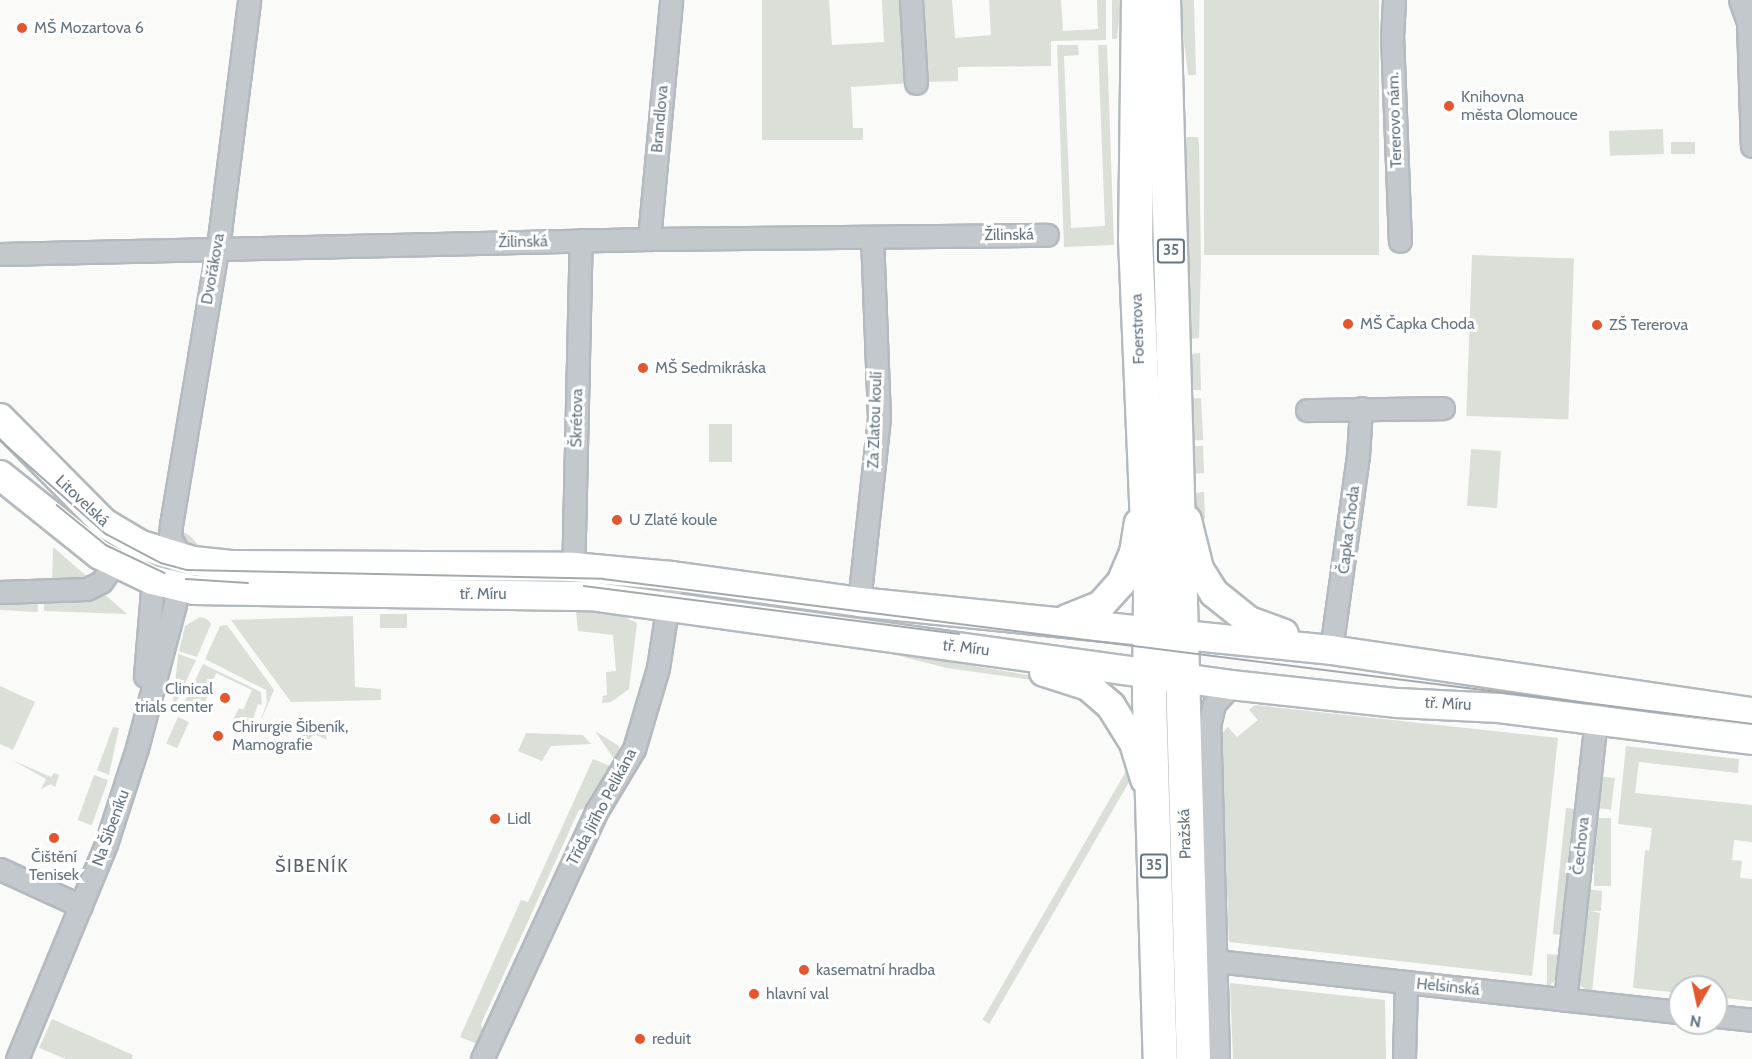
<!DOCTYPE html>
<html>
<head>
<meta charset="utf-8">
<style>
  body { margin:0 }
  #map { position:relative; width:1752px; height:1059px; overflow:hidden; background:#fafaf8; font-family:Cabin,sans-serif }
  div>[style] { position:absolute }
  .green>* { inset:0; background:#dadfd7; transform-origin:0 0 }
  .roads { filter:drop-shadow(2px 0 #b3babf) drop-shadow(-2px 0 #b3babf) drop-shadow(0 2px #b3babf) drop-shadow(0 -2px #b3babf) }
  .minor>* { height:21px; margin:-10.5px; padding:0 10.5px; transform-origin:10.5px; border-radius:10.5px; background:#c3c8cc }
  .secondary>* { height:28px; margin:-14px; padding:0 14px; transform-origin:14px; border-radius:14px; background:#fff }
  .primary>* { height:33px; margin:-16.5px; padding:0 16.5px; transform-origin:16.5px; border-radius:16.5px; background:#fff }
  .tram>* { height:1.5px; margin:-0.75px; padding:0 0.75px; transform-origin:0.75px; border-radius:0.75px; background:#a2aab0 }
  .dots>* { width:16px; height:16px; translate:-50% -50%; box-sizing:border-box; border:3px solid #fff; border-radius:50% }
  span { translate:-50% -50%; white-space:nowrap; text-align:center; line-height:1.15; -webkit-text-stroke:6px #fff; paint-order:stroke }
  .shield-label span { padding:2px 4px; background:#fff; border:2px solid; border-radius:4px; -webkit-text-stroke-width:0 }
  .shield-label { font-size:15px; color:#657683; font-weight:700 }
  .poi-label { font-size:16px; color:#657683 }
  .left { translate:0 -50%; text-align:left }
  .right { translate:-100% -50%; text-align:right }
  .street-label { font-size:16px; color:#657683 }
  .neighbourhood-label { font-size:18px; color:#57646e; letter-spacing:1.5px }
  .north { position:absolute; left:1668px; top:975px; width:60px; height:60px; box-sizing:border-box; background:#fff; border:2px solid #c1c8cd; border-radius:50%; rotate:189deg; font-size:16px; font-weight:700; line-height:24px; text-align:center; color:#657683 }
  .north::after { content:''; display:block; margin:auto; width:21px; height:27px; background:#e4572e; clip-path:polygon(50% 0,100% 100%,50% 72%,0 100%) }
</style>
</head>
<body>
<div id="map">
  <div class="green">
    <div style="clip-path:polygon(762px 0,829px 0,832px 45px,884px 42px,882px 0,905px 0,910px 83px,851px 87px,853px 128px,863px 128px,863px 140px,762px 140px)"></div>
    <div style="clip-path:polygon(918px 0,952px 0,955px 38px,991px 35px,989px 0,1061px 0,1063px 31px,1098px 29px,1097px 0,1106px 0,1106px 40px,1051px 41px,1051px 66px,958px 67px,958px 81px,924px 82px)"></div>
    <div style="clip-path:polygon(1112px 0,1121px 0,1117px 39px,1112px 39px)"></div>
    <div style="clip-path:polygon(1179px 0,1194px 0,1196px 75px,1188px 75px)"></div>
    <div style="left:1204px;top:0;width:175px;height:255px"></div>
    <div style="clip-path:polygon(1057px 45px,1078px 45px,1079px 55px,1064px 56px,1071px 228px,1105px 226px,1098px 45px,1107px 45px,1114px 245px,1064px 247px)"></div>
    <div style="left:1663px;top:129px;width:25px;height:54px;rotate:88deg"></div>
    <div style="clip-path:polygon(1186px 137px,1198px 137px,1199px 143px,1201px 259px,1199px 338px,1185px 339px)"></div>
    <div style="left:1671px;top:142px;width:24px;height:12px"></div>
    <div style="left:1472px;top:255px;width:102px;height:161px;rotate:2deg"></div>
    <div style="clip-path:polygon(1200px 353px,1201px 390px,1187px 390px,1188px 354px)"></div>
    <div style="left:1201px;top:398px;width:42px;height:12px;rotate:87deg"></div>
    <div style="left:709px;top:424px;width:23px;height:38px"></div>
    <div style="clip-path:polygon(1192px 446px,1203px 446px,1204px 473px,1189px 474px)"></div>
    <div style="left:1471px;top:449px;width:30px;height:57px;rotate:4deg"></div>
    <div style="clip-path:polygon(1204px 492px,1205px 518px,1196px 528px,1191px 493px)"></div>
    <div style="clip-path:polygon(180px 531px,189px 535px,203px 550px,185px 544px)"></div>
    <div style="clip-path:polygon(53px 547px,90px 579px,52px 586px)"></div>
    <div style="clip-path:polygon(103px 593px,127px 614px,44px 611px,44px 604px,93px 598px)"></div>
    <div style="left:0;top:602px;width:38px;height:8px;rotate:3deg"></div>
    <div style="clip-path:polygon(576px 611px,616px 613px,637px 623px,629px 689px,611px 702px,602px 703px,603px 696px,607px 695px,606px 672px,616px 671px,613px 635px,578px 631px)"></div>
    <div style="left:380px;top:614px;width:27px;height:14px"></div>
    <div style="clip-path:polygon(353px 616px,355px 687px,381px 689px,381px 700px,291px 702px,231px 620px)"></div>
    <div style="clip-path:polygon(200px 617px,207px 619px,211px 624px,197px 657px,179px 651px,185px 626px)"></div>
    <div style="clip-path:polygon(227px 625px,274px 690px,254px 737px,267px 703px,266px 690px,205px 659px,220px 626px)"></div>
    <div style="clip-path:polygon(872px 649px,1034px 676px,1089px 701px,1047px 682px,947px 668px)"></div>
    <div style="clip-path:polygon(178px 654px,196px 660px,172px 711px,178px 656px)"></div>
    <div style="clip-path:polygon(203px 664px,261px 692px,262px 705px,258px 704px,250px 728px,233px 720px,239px 708px,243px 710px,252px 690px,216px 673px,201px 713px,183px 705px)"></div>
    <div style="clip-path:polygon(0 686px,35px 702px,13px 750px,0 744px)"></div>
    <div style="clip-path:polygon(1255px 705px,1558px 738px,1532px 976px,1229px 942px,1221px 734px,1228px 727px,1237px 737px,1258px 720px,1249px 710px)"></div>
    <div style="left:178px;top:717px;width:12px;height:29px;rotate:24deg"></div>
    <div style="clip-path:polygon(113px 727px,119px 728px,109px 775px,97px 770px)"></div>
    <div style="clip-path:polygon(304px 727px,324px 727px,327px 740px,314px 734px,304px 746px,295px 743px)"></div>
    <div style="clip-path:polygon(595px 731px,619px 746px,619px 761px,614px 759px)"></div>
    <div style="clip-path:polygon(526px 733px,583px 735px,591px 744px,551px 746px,542px 761px,518px 751px)"></div>
    <div style="clip-path:polygon(1626px 746px,1739px 759px,1738px 773px,1639px 762px,1635px 793px,1752px 805px,1752px 842px,1734px 840px,1732px 860px,1742px 861px,1740px 878px,1752px 879px,1752px 1001px,1716px 997px,1716px 987px,1680px 987px,1680px 993px,1633px 988px,1645px 850px,1649px 851px,1652px 828px,1618px 824px)"></div>
    <div style="clip-path:polygon(593px 759px,615px 768px,590px 807px,579px 810px,481px 1024px,485px 1036px,480px 1045px,460px 1037px,521px 900px,528px 902px)"></div>
    <div style="clip-path:polygon(12px 760px,51px 777px,54px 773px,59px 775px,55px 787px,51px 784px,41px 789px,46px 779px)"></div>
    <div style="left:1129px;top:766px;width:8px;height:293px;rotate:30deg"></div>
    <div style="left:94px;top:775px;width:15px;height:48px;rotate:20deg"></div>
    <div style="left:1598px;top:776px;width:17px;height:32px;rotate:7deg"></div>
    <div style="left:1566px;top:808px;width:10px;height:127px;rotate:6deg"></div>
    <div style="left:1594px;top:818px;width:17px;height:68px"></div>
    <div style="clip-path:polygon(1586px 889px,1602px 891px,1601px 911px,1590px 911px,1600px 913px,1592px 993px,1577px 984px)"></div>
    <div style="clip-path:polygon(1547px 954px,1560px 955px,1556px 980px,1547px 987px)"></div>
    <div style="clip-path:polygon(1230px 983px,1385px 1000px,1386px 1059px,1233px 1059px)"></div>
    <div style="clip-path:polygon(52px 1019px,133px 1055px,132px 1059px,66px 1059px,39px 1048px)"></div>
  </div>
  <div class="roads">
    <div class="minor">
      <div style="left:911px;top:0;width:83px;rotate:86.6deg"></div>
      <div style="left:1394px;top:0;width:35px;rotate:93deg"></div>
      <div style="left:1392px;top:35px;width:206px;rotate:87.8deg"></div>
      <div style="left:1740px;top:0;width:23px;rotate:70deg"></div>
      <div style="left:1748px;top:22px;width:124px;rotate:88.2deg"></div>
      <div style="left:649px;top:239px;width:240px;rotate:-84.7deg"></div>
      <div style="left:0;top:254px;width:649px;rotate:-1.32deg"></div>
      <div style="left:649px;top:239px;width:398px;rotate:-0.6deg"></div>
      <div style="left:1307px;top:410px;width:136px;rotate:-0.8deg"></div>
      <div style="left:573px;top:580px;width:340px;rotate:-88.7deg"></div>
      <div style="left:0;top:592px;width:87px;rotate:-2deg"></div>
      <div style="left:87px;top:589px;width:16px;rotate:-27deg"></div>
      <div style="left:101px;top:582px;width:24px;rotate:-54deg"></div>
      <div style="left:859px;top:602px;width:185px;rotate:-83.8deg"></div>
      <div style="left:879px;top:418px;width:181px;rotate:-92.2deg"></div>
      <div style="left:1331px;top:650px;width:196px;rotate:-82.1deg"></div>
      <div style="left:1358px;top:456px;width:48px;rotate:-86.4deg"></div>
      <div style="left:145px;top:676px;width:109px;rotate:-85.3deg"></div>
      <div style="left:0;top:869px;width:89px;rotate:24.6deg"></div>
      <div style="left:1216px;top:961px;width:467px;rotate:6.3deg"></div>
      <div style="left:1565px;top:1000px;width:310px;rotate:-83.7deg"></div>
      <div style="left:1716px;top:1016px;width:36px;rotate:6deg"></div>
      <div style="left:17px;top:1059px;width:233px;rotate:-67.5deg"></div>
      <div style="left:106px;top:844px;width:101px;rotate:-72.1deg"></div>
      <div style="left:137px;top:748px;width:149px;rotate:-75.2deg"></div>
      <div style="left:175px;top:604px;width:46px;rotate:-81.2deg"></div>
      <div style="left:182px;top:559px;width:25px;rotate:-119deg"></div>
      <div style="left:170px;top:537px;width:12px;rotate:-85deg"></div>
      <div style="left:171px;top:525px;width:298px;rotate:-80.5deg"></div>
      <div style="left:220px;top:231px;width:233px;rotate:-82.8deg"></div>
      <div style="left:482px;top:1059px;width:272px;rotate:-65.2deg"></div>
      <div style="left:596px;top:812px;width:74px;rotate:-58.9deg"></div>
      <div style="left:634px;top:749px;width:84px;rotate:-73.5deg"></div>
      <div style="left:658px;top:668px;width:93px;rotate:-81.3deg"></div>
      <div style="left:1218px;top:1059px;width:333px;rotate:-91.5deg"></div>
      <div style="left:1209px;top:726px;width:23px;rotate:-77deg"></div>
      <div style="left:1214px;top:704px;width:25px;rotate:-48deg"></div>
      <div style="left:1404px;top:1059px;width:77px;rotate:-88.5deg"></div>
    </div>
    <div class="secondary">
      <div style="left:0;top:418px;width:148px;rotate:45.3deg"></div>
      <div style="left:104px;top:523px;width:43px;rotate:30.7deg"></div>
      <div style="left:141px;top:545px;width:54px;rotate:17.1deg"></div>
      <div style="left:193px;top:561px;width:36px;rotate:6deg"></div>
      <div style="left:229px;top:565px;width:344px;rotate:0.3deg"></div>
      <div style="left:573px;top:567px;width:99px;rotate:5.2deg"></div>
      <div style="left:672px;top:576px;width:189px;rotate:7.9deg"></div>
      <div style="left:859px;top:602px;width:474px;rotate:5.8deg"></div>
      <div style="left:1331px;top:650px;width:426px;rotate:8.4deg"></div>
      <div style="left:0;top:475px;width:128px;rotate:38.7deg"></div>
      <div style="left:100px;top:555px;width:58px;rotate:25.7deg"></div>
      <div style="left:152px;top:580px;width:43px;rotate:13.4deg"></div>
      <div style="left:194px;top:590px;width:396px;rotate:0.9deg"></div>
      <div style="left:590px;top:596px;width:647px;rotate:7.9deg"></div>
      <div style="left:1231px;top:685px;width:168px;rotate:6.2deg"></div>
      <div style="left:1398px;top:703px;width:101px;rotate:2.8deg"></div>
      <div style="left:1499px;top:708px;width:255px;rotate:7.2deg"></div>
      <div style="left:1187px;top:520px;width:50px;rotate:76.2deg"></div>
      <div style="left:1199px;top:569px;width:28px;rotate:58deg"></div>
      <div style="left:1214px;top:593px;width:45px;rotate:38.7deg"></div>
      <div style="left:1249px;top:621px;width:37px;rotate:20deg"></div>
      <div style="left:1067px;top:619px;width:37px;rotate:-22deg"></div>
      <div style="left:1101px;top:605px;width:30px;rotate:-48deg"></div>
      <div style="left:1121px;top:583px;width:33px;rotate:-67deg"></div>
      <div style="left:1134px;top:553px;width:30px;rotate:-81deg"></div>
      <div style="left:1044px;top:672px;width:46px;rotate:17.7deg"></div>
      <div style="left:1088px;top:686px;width:30px;rotate:41deg"></div>
      <div style="left:1111px;top:706px;width:44px;rotate:58.1deg"></div>
      <div style="left:1134px;top:743px;width:38px;rotate:73deg"></div>
    </div>
    <div class="primary">
      <div style="left:1138px;top:0;width:238px;rotate:90.7deg"></div>
      <div style="left:1135px;top:238px;width:360px;rotate:87.6deg"></div>
      <div style="left:1150px;top:598px;width:100px;rotate:90.6deg"></div>
      <div style="left:1149px;top:698px;width:361px;rotate:88.3deg"></div>
      <div style="left:1163px;top:0;width:1059px;rotate:88.38deg"></div>
    </div>
  </div>
  <div class="tram">
    <div style="left:0;top:440px;width:142px;rotate:41.6deg"></div>
    <div style="left:106px;top:534px;width:62px;rotate:27.8deg"></div>
    <div style="left:161px;top:563px;width:27px;rotate:15deg"></div>
    <div style="left:187px;top:570px;width:416px;rotate:1.2deg"></div>
    <div style="left:603px;top:579px;width:1158px;rotate:7.19deg"></div>
    <div style="left:57px;top:505px;width:63px;rotate:39.2deg"></div>
    <div style="left:106px;top:545px;width:65px;rotate:25.4deg"></div>
    <div style="left:186px;top:579px;width:62px;rotate:3.7deg"></div>
    <div style="left:584px;top:586px;width:378px;rotate:7.3deg"></div>
  </div>
  <div class="dots">
    <div style="left:22px;top:28px;background:#e4572e"></div>
    <div style="left:1449px;top:106px;background:#e4572e"></div>
    <div style="left:1348px;top:324px;background:#e4572e"></div>
    <div style="left:1597px;top:325px;background:#e4572e"></div>
    <div style="left:643px;top:368px;background:#e4572e"></div>
    <div style="left:617px;top:520px;background:#e4572e"></div>
    <div style="left:225px;top:698px;background:#e4572e"></div>
    <div style="left:218px;top:736px;background:#e4572e"></div>
    <div style="left:495px;top:819px;background:#e4572e"></div>
    <div style="left:54px;top:838px;background:#e4572e"></div>
    <div style="left:804px;top:970px;background:#e4572e"></div>
    <div style="left:754px;top:994px;background:#e4572e"></div>
    <div style="left:640px;top:1039px;background:#e4572e"></div>
  </div>
  <div class="shield-label">
    <span style="left:1171px;top:251px">35</span>
    <span style="left:1154px;top:866px">35</span>
  </div>
  <div class="poi-label">
    <span class="left" style="left:34px;top:28px">MŠ Mozartova 6</span>
    <span class="left" style="left:1461px;top:106px">Knihovna<br>města Olomouce</span>
    <span class="left" style="left:1360px;top:324px">MŠ Čapka Choda</span>
    <span class="left" style="left:1609px;top:325px">ZŠ Tererova</span>
    <span class="left" style="left:655px;top:368px">MŠ Sedmikráska</span>
    <span class="left" style="left:629px;top:520px">U Zlaté koule</span>
    <span class="right" style="left:213px;top:698px">Clinical<br>trials center</span>
    <span class="left" style="left:232px;top:736px">Chirurgie Šibeník,<br>Mamografie</span>
    <span class="left" style="left:507px;top:819px">Lidl</span>
    <span style="left:54px;top:866px">Čištění<br>Tenisek</span>
    <span class="left" style="left:816px;top:970px">kasematní hradba</span>
    <span class="left" style="left:766px;top:994px">hlavní val</span>
    <span class="left" style="left:652px;top:1039px">reduit</span>
  </div>
  <div class="street-label">
    <span style="left:660px;top:119px;rotate:-85deg">Brandlova</span>
    <span style="left:1395px;top:120px;rotate:-92deg">Tererovo nám.</span>
    <span style="left:1009px;top:235px;rotate:-1deg">Žilinská</span>
    <span style="left:523px;top:242px;rotate:-1deg">Žilinská</span>
    <span style="left:213px;top:269px;rotate:-80deg">Dvořákova</span>
    <span style="left:1138px;top:329px;rotate:-92deg">Foerstrova</span>
    <span style="left:577px;top:418px;rotate:-89deg">Škrétova</span>
    <span style="left:875px;top:420px;rotate:-88deg">Za Zlatou koulí</span>
    <span style="left:82px;top:501px;rotate:43deg">Litovelská</span>
    <span style="left:1349px;top:530px;rotate:-83deg">Čapka Choda</span>
    <span style="left:483px;top:594px">tř. Míru</span>
    <span style="left:966px;top:648px;rotate:7deg">tř. Míru</span>
    <span style="left:1448px;top:704px;rotate:3deg">tř. Míru</span>
    <span style="left:602px;top:807px;rotate:-62deg">Třída Jiřího Pelikána</span>
    <span style="left:111px;top:828px;rotate:-70deg">Na Šibeníku</span>
    <span style="left:1185px;top:834px;rotate:-92deg">Pražská</span>
    <span style="left:1581px;top:846px;rotate:-84deg">Čechova</span>
    <span style="left:1448px;top:987px;rotate:6deg">Helsinská</span>
  </div>
  <div class="neighbourhood-label">
    <span style="left:312px;top:866px">ŠIBENÍK</span>
  </div>
  <div class="north">N</div>
</div>
</body>
</html>
